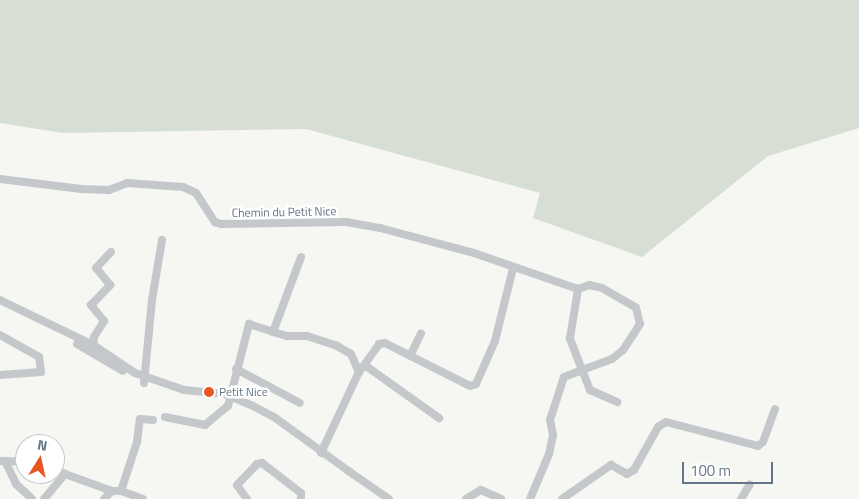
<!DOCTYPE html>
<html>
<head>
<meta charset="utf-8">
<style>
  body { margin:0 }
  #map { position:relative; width:859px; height:499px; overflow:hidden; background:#f6f6f3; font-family:"Titillium Web",sans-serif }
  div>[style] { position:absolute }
  .green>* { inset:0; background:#d7ded4 }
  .minor>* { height:8px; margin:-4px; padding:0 4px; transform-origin:4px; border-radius:4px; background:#c4c8cb }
  .dots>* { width:14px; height:14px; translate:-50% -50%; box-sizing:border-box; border:2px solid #fff; border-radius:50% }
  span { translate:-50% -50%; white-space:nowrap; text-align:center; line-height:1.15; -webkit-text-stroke:5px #fff; paint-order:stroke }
  .street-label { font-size:12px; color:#647585 }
  .poi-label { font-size:12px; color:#647585 }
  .left { translate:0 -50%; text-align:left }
  .north { position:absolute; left:15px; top:434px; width:50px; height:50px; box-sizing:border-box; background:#fff; border:1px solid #c1c8ce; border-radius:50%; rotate:10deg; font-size:14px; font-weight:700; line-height:20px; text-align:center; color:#647585 }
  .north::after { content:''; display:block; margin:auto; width:18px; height:22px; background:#e85621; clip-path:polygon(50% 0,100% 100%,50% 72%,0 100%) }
  .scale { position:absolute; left:682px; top:462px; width:91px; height:22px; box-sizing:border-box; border:2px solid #647585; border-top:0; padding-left:6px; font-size:15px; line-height:18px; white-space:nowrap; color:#647585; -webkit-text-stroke:4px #fff; paint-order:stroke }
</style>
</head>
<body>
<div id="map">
  <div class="green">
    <div style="clip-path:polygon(0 0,859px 0,859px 128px,768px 156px,642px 257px,533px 218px,540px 193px,306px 129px,63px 133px,0 123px)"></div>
  </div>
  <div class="minor">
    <div style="left:0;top:179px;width:82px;rotate:7deg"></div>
    <div style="left:81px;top:189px;width:28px;rotate:2deg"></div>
    <div style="left:109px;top:190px;width:19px;rotate:-21deg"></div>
    <div style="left:127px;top:183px;width:56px;rotate:4.1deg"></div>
    <div style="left:183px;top:187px;width:14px;rotate:25deg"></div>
    <div style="left:196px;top:193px;width:35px;rotate:57deg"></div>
    <div style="left:215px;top:222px;width:6px;rotate:18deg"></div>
    <div style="left:221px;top:224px;width:125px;rotate:-0.9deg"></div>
    <div style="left:346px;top:222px;width:35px;rotate:10deg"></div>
    <div style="left:380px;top:228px;width:97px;rotate:14.9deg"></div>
    <div style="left:474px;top:253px;width:110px;rotate:19.1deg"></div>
    <div style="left:589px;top:285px;width:13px;rotate:13deg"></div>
    <div style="left:602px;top:288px;width:39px;rotate:30deg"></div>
    <div style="left:636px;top:308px;width:16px;rotate:76deg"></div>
    <div style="left:640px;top:324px;width:31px;rotate:123deg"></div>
    <div style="left:623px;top:350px;width:14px;rotate:141deg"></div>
    <div style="left:612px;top:359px;width:32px;rotate:160deg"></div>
    <div style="left:582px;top:370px;width:34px;rotate:-111deg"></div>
    <div style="left:570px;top:338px;width:50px;rotate:-80.7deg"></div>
    <div style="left:578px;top:289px;width:12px;rotate:-20deg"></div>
    <div style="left:0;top:300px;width:106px;rotate:25.8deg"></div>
    <div style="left:95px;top:346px;width:48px;rotate:34deg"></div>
    <div style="left:135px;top:373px;width:52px;rotate:19.1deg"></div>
    <div style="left:184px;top:390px;width:41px;rotate:5.6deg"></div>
    <div style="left:225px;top:394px;width:30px;rotate:23deg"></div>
    <div style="left:253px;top:406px;width:24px;rotate:28deg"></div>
    <div style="left:274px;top:417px;width:94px;rotate:35.9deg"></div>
    <div style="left:273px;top:332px;width:15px;rotate:16deg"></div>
    <div style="left:287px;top:336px;width:20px"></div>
    <div style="left:307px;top:336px;width:32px;rotate:18deg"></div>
    <div style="left:337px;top:346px;width:16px;rotate:30deg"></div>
    <div style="left:351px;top:354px;width:20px;rotate:66deg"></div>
    <div style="left:0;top:335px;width:45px;rotate:29.4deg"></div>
    <div style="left:39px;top:357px;width:15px;rotate:82deg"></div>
    <div style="left:41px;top:372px;width:41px;rotate:175.8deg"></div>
    <div style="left:77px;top:344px;width:53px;rotate:30.4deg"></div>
    <div style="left:93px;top:350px;width:13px;rotate:-86deg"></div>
    <div style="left:94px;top:337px;width:19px;rotate:-58deg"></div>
    <div style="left:104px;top:321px;width:21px;rotate:-129deg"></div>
    <div style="left:91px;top:305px;width:28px;rotate:-46deg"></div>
    <div style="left:110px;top:285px;width:22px;rotate:-129deg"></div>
    <div style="left:96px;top:268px;width:22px;rotate:-47deg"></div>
    <div style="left:410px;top:356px;width:25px;rotate:-64deg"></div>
    <div style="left:366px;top:366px;width:90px;rotate:35.5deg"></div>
    <div style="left:236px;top:369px;width:72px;rotate:28deg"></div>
    <div style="left:144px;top:383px;width:83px;rotate:-84.5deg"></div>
    <div style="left:152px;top:300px;width:61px;rotate:-80.5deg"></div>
    <div style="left:165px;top:417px;width:41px;rotate:11.3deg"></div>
    <div style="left:205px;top:425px;width:30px;rotate:-40deg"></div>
    <div style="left:228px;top:406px;width:85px;rotate:-75.6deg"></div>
    <div style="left:249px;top:324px;width:25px;rotate:18deg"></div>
    <div style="left:273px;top:332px;width:80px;rotate:-69.5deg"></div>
    <div style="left:321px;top:453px;width:89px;rotate:-64.9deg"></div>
    <div style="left:359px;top:372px;width:34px;rotate:-54deg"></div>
    <div style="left:379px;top:344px;width:6px;rotate:-9deg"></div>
    <div style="left:385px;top:343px;width:95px;rotate:26.8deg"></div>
    <div style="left:470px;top:386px;width:6px;rotate:-18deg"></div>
    <div style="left:476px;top:384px;width:47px;rotate:-66.2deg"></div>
    <div style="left:495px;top:341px;width:75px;rotate:-76.1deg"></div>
    <div style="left:2px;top:461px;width:23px;rotate:2deg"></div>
    <div style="left:5px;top:461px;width:25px;rotate:64deg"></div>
    <div style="left:16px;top:484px;width:22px;rotate:43deg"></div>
    <div style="left:347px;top:470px;width:51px;rotate:34.6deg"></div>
    <div style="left:65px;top:474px;width:50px;rotate:19.9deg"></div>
    <div style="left:121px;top:491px;width:52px;rotate:-71.9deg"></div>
    <div style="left:137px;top:442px;width:23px;rotate:-83deg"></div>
    <div style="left:140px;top:419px;width:13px;rotate:4deg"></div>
    <div style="left:44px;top:499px;width:33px;rotate:-50deg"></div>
    <div style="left:65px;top:474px;width:11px;rotate:-153deg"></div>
    <div style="left:104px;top:499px;width:11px;rotate:-45deg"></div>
    <div style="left:112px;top:491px;width:9px"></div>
    <div style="left:121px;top:491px;width:23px;rotate:20deg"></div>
    <div style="left:247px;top:499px;width:17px;rotate:-126deg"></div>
    <div style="left:237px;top:485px;width:29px;rotate:-46deg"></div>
    <div style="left:257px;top:464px;width:5px;rotate:-11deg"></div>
    <div style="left:262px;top:463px;width:49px;rotate:37.6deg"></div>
    <div style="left:301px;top:493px;width:6px;rotate:90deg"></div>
    <div style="left:466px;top:499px;width:17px;rotate:-31deg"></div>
    <div style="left:481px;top:490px;width:22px;rotate:24deg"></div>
    <div style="left:530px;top:499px;width:49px;rotate:-67.1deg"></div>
    <div style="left:549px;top:454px;width:19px;rotate:-78deg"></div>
    <div style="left:553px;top:435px;width:15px;rotate:-101deg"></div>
    <div style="left:550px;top:420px;width:45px;rotate:-72deg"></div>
    <div style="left:564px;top:377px;width:19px;rotate:-21deg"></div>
    <div style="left:582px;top:370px;width:22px;rotate:68deg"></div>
    <div style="left:590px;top:390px;width:30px;rotate:24deg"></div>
    <div style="left:562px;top:499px;width:60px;rotate:-34.8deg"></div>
    <div style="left:611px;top:465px;width:18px;rotate:29deg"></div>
    <div style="left:627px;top:474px;width:8px;rotate:-30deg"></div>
    <div style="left:634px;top:470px;width:49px;rotate:-60.8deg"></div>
    <div style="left:658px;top:427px;width:9px;rotate:-32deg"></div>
    <div style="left:666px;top:422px;width:95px;rotate:14.6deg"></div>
    <div style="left:758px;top:446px;width:6px;rotate:-39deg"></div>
    <div style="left:763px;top:442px;width:35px;rotate:-70deg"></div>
    <div style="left:741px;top:499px;width:17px;rotate:-59deg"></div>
  </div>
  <div class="dots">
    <div style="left:209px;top:392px;background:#e85621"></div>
  </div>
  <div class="street-label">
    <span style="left:284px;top:212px;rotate:-1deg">Chemin du Petit Nice</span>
  </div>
  <div class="poi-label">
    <span class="left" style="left:219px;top:392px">Petit Nice</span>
  </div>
  <div class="north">N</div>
  <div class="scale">100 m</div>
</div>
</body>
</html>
